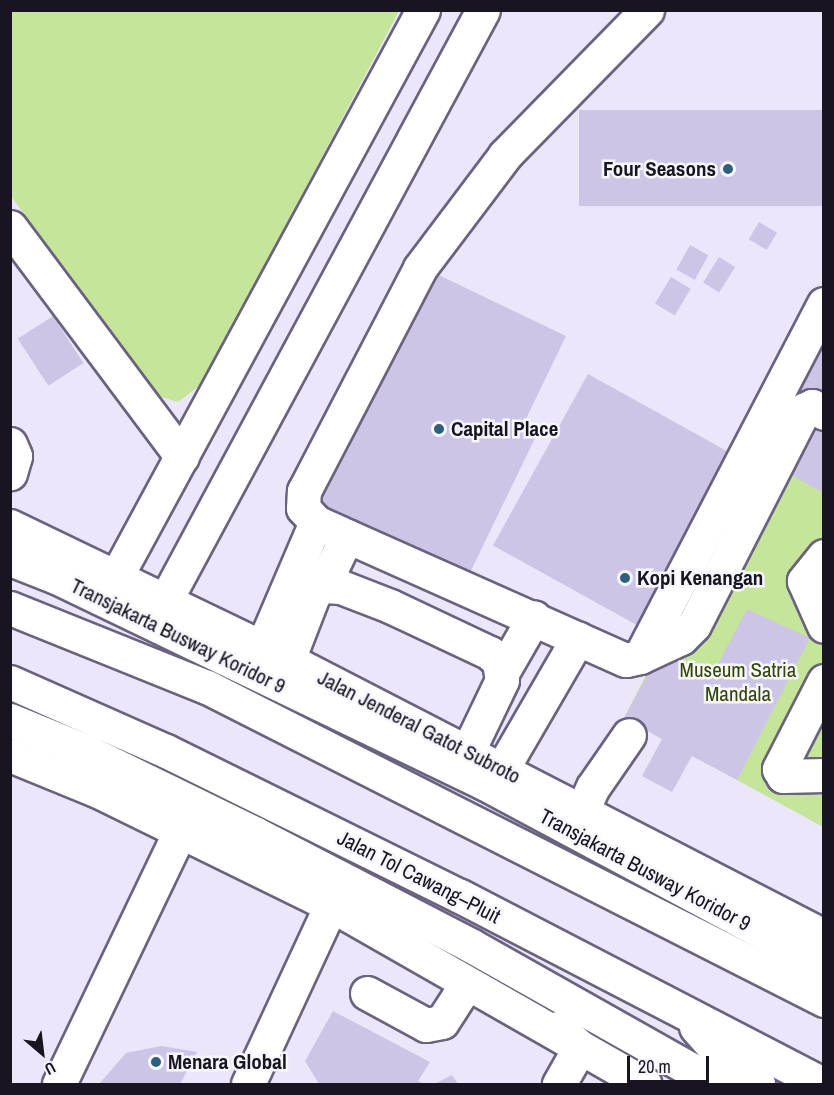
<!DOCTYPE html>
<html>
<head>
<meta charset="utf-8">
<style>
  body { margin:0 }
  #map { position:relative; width:834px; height:1095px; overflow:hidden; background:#ebe6fa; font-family:"Archivo Narrow",sans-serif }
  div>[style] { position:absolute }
  .green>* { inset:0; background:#c4e59a }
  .building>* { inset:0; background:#cdc5e6; transform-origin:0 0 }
  .roads { filter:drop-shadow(2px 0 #6a627f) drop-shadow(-2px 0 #6a627f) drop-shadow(0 2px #6a627f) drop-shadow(0 -2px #6a627f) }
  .minor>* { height:33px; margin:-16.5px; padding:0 16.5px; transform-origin:16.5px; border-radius:16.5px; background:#fff }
  .highway>* { height:33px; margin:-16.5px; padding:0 16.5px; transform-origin:16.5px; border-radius:16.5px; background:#fff }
  .dots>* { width:16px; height:16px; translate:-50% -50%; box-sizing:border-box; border:3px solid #f7f6fc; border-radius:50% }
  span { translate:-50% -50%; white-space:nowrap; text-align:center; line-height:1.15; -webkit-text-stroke:5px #f7f6fc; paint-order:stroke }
  .poi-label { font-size:21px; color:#181521; font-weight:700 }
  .right { translate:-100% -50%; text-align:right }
  .left { translate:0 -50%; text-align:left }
  .street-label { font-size:21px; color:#181521 }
  .park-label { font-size:21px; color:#304506 }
  .frame { position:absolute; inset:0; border:12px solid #181521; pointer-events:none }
  .north { position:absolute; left:12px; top:1023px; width:60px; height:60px; -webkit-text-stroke:4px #f7f6fc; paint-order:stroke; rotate:152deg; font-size:16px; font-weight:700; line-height:24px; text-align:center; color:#181521 }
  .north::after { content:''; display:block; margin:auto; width:21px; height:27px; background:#181521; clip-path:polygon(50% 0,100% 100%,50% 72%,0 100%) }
  .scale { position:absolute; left:627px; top:1056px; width:82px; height:27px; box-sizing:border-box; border:3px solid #181521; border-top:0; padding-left:8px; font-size:18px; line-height:21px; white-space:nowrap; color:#181521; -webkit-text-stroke:4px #f7f6fc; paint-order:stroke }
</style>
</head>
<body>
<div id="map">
  <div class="green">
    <div style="clip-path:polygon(11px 11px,399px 11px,202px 384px,178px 402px,152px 394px,11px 196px)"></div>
    <div style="clip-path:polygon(823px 330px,823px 827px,624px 718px)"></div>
  </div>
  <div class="building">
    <div style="left:824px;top:110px;width:96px;height:245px;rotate:90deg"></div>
    <div style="left:759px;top:222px;width:21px;height:20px;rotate:31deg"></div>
    <div style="left:690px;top:245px;width:21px;height:28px;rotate:29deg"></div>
    <div style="left:719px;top:257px;width:19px;height:30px;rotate:32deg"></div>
    <div style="clip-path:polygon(424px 268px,566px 336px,523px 425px,538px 432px,465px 583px,308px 509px)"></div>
    <div style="left:671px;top:277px;width:23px;height:31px;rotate:31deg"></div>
    <div style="left:53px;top:316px;width:56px;height:42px;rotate:57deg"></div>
    <div style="clip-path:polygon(813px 346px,824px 351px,824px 404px,791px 387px)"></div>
    <div style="left:588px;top:374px;width:169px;height:196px;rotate:29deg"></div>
    <div style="clip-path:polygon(814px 422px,824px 428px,824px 493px,783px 471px)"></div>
    <div style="clip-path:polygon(747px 609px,810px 638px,737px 780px,692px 756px,672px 792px,642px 776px,662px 739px,624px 718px,660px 652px,710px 679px)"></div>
    <div style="clip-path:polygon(333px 1011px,430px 1062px,418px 1081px,424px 1084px,319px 1084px,305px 1061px)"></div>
    <div style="clip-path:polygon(161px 1046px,197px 1052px,180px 1084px,99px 1084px,126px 1053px)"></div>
    <div style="clip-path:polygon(452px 1075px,458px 1084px,434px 1084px)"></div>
  </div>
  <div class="roads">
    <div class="minor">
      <div style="left:10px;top:227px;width:287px;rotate:53.2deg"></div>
      <div style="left:10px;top:444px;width:13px;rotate:67deg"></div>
      <div style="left:15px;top:456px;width:18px;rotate:106deg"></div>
      <div style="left:347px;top:536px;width:305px;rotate:24deg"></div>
      <div style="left:626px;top:660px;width:14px;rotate:-12deg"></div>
      <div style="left:640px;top:657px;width:45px;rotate:-24.9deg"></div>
      <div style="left:681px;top:638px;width:18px;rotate:-45deg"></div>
      <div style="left:694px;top:625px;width:242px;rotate:-62.9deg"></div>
      <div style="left:804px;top:410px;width:9px;rotate:-27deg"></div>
      <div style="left:812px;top:406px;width:14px;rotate:30deg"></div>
      <div style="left:824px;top:556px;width:32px;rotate:129deg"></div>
      <div style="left:804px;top:581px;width:49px;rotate:66deg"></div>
      <div style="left:10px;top:559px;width:49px;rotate:21.4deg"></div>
      <div style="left:56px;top:577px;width:477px;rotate:25.7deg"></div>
      <div style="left:486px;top:784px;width:383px;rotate:28.2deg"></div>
      <div style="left:116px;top:577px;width:645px;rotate:-61.57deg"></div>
      <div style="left:323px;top:586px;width:55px;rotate:-64.4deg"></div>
      <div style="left:347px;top:536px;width:34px;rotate:-156deg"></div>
      <div style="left:316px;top:522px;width:19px;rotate:-133deg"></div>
      <div style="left:303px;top:508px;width:17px;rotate:-87deg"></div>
      <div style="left:304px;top:491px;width:251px;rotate:-62.5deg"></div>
      <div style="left:420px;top:268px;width:141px;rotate:-53deg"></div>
      <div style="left:505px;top:155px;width:203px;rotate:-45.6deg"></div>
      <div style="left:165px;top:601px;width:671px;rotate:-61.72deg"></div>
      <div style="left:262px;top:648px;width:137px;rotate:-66.8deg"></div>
      <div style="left:640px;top:657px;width:398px;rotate:-62.5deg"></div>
      <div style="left:288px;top:660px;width:72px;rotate:-68.8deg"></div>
      <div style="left:314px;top:593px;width:11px;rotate:-38deg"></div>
      <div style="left:323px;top:586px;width:18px;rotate:3deg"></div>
      <div style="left:341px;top:587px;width:53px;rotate:21.2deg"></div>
      <div style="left:390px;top:606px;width:110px;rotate:25.2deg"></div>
      <div style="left:490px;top:653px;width:13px;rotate:45deg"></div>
      <div style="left:499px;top:662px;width:18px;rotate:81deg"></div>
      <div style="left:502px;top:680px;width:79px;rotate:115.6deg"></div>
      <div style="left:503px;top:671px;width:62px;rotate:-60.1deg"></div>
      <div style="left:824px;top:681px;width:99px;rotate:117.1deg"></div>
      <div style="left:779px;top:769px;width:8px;rotate:60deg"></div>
      <div style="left:783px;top:776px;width:41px;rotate:-1.4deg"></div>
      <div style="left:10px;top:720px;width:82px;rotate:22.2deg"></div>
      <div style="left:86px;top:751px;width:189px;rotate:26deg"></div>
      <div style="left:256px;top:834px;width:241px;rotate:27.4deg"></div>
      <div style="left:470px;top:945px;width:283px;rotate:29.4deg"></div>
      <div style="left:502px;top:769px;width:151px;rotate:-59.9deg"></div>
      <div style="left:583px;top:809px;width:24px;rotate:-66deg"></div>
      <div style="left:593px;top:787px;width:63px;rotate:-55.3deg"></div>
      <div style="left:367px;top:993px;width:67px;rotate:28.5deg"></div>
      <div style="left:426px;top:1025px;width:16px;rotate:-11deg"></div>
      <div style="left:442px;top:1022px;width:46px;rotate:-57.3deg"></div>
      <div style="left:558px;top:1028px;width:29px;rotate:41deg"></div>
      <div style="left:580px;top:1047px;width:43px;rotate:119.6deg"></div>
      <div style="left:59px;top:1084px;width:280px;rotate:-64.4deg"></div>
      <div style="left:248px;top:1084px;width:197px;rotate:-65.1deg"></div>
    </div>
    <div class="highway">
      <div style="left:10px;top:526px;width:309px;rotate:25.7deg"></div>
      <div style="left:288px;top:660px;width:603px;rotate:27.25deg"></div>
      <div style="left:10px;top:608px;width:212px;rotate:21.9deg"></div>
      <div style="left:207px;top:687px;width:692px;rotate:26.9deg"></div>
      <div style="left:10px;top:682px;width:171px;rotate:23.9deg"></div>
      <div style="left:166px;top:751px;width:328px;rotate:26.3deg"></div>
      <div style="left:460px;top:896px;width:408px;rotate:27.4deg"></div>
      <div style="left:10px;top:755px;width:95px;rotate:22.2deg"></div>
      <div style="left:98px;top:791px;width:259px;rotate:26.1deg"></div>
      <div style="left:331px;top:905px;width:361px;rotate:29.7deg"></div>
      <div style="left:696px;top:1027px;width:57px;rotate:48.5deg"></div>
      <div style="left:734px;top:1070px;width:28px;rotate:30deg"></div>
    </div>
  </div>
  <div class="dots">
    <div style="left:728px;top:169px;background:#2e607d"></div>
    <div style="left:439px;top:429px;background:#2e607d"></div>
    <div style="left:625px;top:578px;background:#2e607d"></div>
    <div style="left:156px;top:1062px;background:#2e607d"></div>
  </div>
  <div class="poi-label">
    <span class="right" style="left:716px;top:169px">Four Seasons</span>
    <span class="left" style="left:451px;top:429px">Capital Place</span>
    <span class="left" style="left:637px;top:578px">Kopi Kenangan</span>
    <span class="left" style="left:168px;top:1062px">Menara Global</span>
  </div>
  <div class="street-label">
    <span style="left:178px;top:636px;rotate:26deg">Transjakarta Busway Koridor 9</span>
    <span style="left:419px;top:727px;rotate:27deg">Jalan Jenderal Gatot Subroto</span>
    <span style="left:645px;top:870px;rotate:28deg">Transjakarta Busway Koridor 9</span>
    <span style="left:419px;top:877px;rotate:27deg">Jalan Tol Cawang–Pluit</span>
  </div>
  <div class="park-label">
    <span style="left:738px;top:682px">Museum Satria<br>Mandala</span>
  </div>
  <div class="frame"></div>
  <div class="north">U</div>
  <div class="scale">20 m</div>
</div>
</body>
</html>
